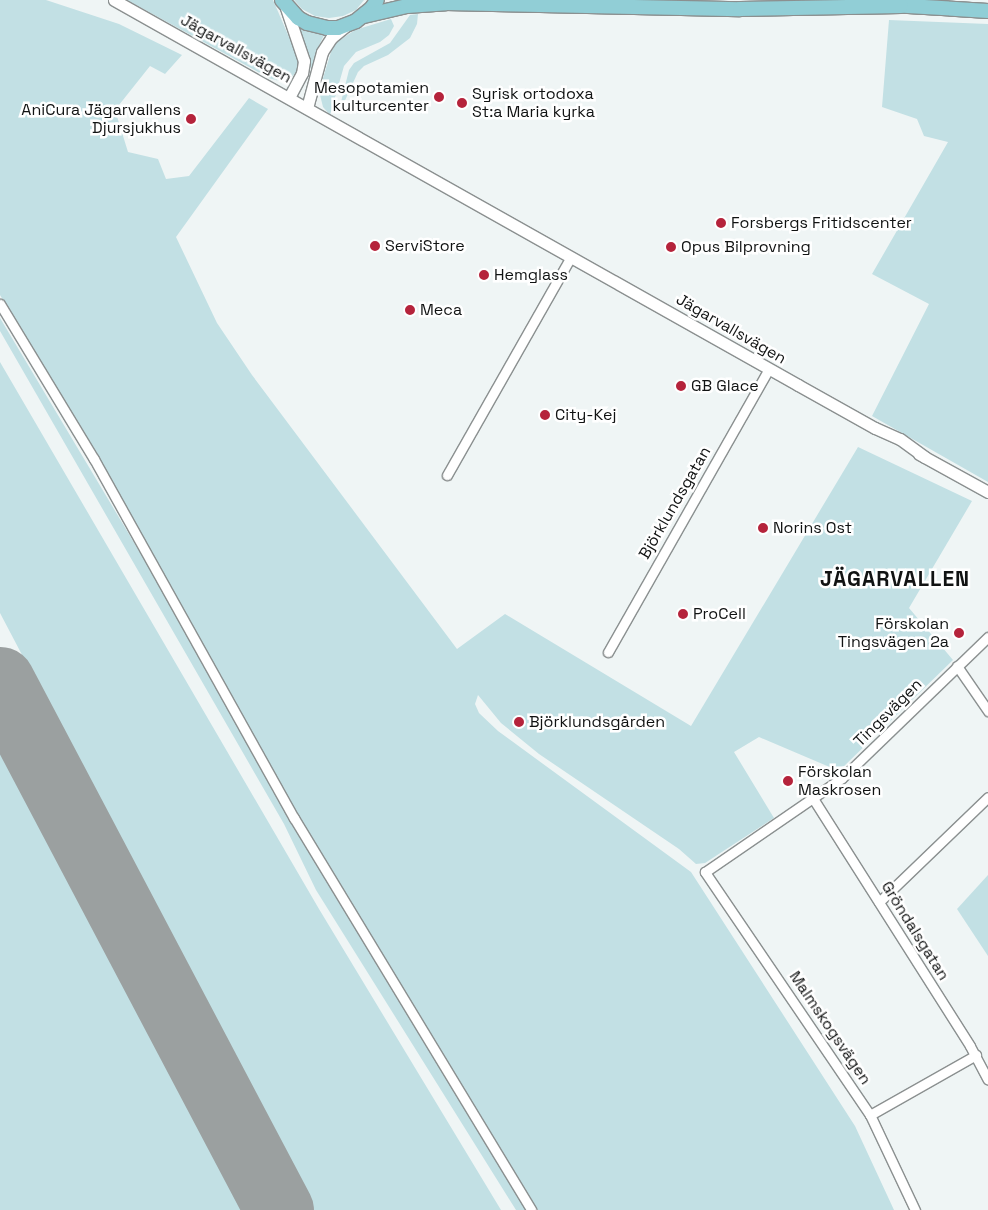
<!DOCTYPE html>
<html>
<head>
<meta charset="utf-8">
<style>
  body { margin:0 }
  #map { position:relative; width:988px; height:1210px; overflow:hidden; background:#eff5f5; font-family:"Space Grotesk",sans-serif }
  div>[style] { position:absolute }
  .green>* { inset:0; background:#c2e0e4 }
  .runway>* { height:69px; margin:-34.5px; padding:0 34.5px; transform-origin:34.5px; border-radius:34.5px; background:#9ba0a0 }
  .roads { filter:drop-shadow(1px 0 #8b9090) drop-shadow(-1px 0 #8b9090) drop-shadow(0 1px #8b9090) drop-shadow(0 -1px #8b9090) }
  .minor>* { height:9px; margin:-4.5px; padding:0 4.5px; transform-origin:4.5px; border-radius:4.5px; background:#fff }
  .tertiary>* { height:11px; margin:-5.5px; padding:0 5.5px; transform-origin:5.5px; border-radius:5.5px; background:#fff }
  .primary>* { height:14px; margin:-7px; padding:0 7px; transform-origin:7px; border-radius:7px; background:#91ced6 }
  .dots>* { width:14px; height:14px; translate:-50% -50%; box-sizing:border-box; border:2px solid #fff; border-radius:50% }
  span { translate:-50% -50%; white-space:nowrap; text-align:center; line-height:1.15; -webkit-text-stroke:5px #fff; paint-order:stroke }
  .street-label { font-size:16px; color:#111313 }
  .poi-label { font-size:16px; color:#111313 }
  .right { translate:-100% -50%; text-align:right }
  .left { translate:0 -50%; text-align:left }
  .district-label { font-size:21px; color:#111313; font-weight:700; letter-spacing:1px }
</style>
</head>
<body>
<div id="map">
  <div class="green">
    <div style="clip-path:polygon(0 0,46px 0,119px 24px,182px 55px,165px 74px,150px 66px,115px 110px,128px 152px,158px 159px,166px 179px,189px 176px,249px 98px,268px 109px,176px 237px,217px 323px,252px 375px,457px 649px,505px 614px,691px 726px,858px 447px,972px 501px,909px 608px,953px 660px,839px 771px,759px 737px,734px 752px,774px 818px,705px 863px,696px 864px,679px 849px,539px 754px,501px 723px,478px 695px,475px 704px,479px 713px,498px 731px,691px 872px,855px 1126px,894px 1210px,538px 1210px,301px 820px,96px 455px,0 295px)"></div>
    <div style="clip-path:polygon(127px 0,273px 0,298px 58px,297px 71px,290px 79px,279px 81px,269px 78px)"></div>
    <div style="clip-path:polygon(294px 0,364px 0,356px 10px,343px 16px,329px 18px,315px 16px,302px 9px)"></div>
    <div style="clip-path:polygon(418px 14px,417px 24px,410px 38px,388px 55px,364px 66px,358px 72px,342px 107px,340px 106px,349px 70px,354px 63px,390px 43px,410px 15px)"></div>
    <div style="clip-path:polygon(391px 19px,394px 26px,389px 35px,380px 42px,356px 52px,344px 66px,330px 115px,323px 107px,319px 91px,331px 52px,337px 42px,355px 30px)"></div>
    <div style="clip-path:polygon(889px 20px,988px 24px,988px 482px,872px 416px,929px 304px,872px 274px,948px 142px,924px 136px,917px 119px,882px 107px)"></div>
    <div style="clip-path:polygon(300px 28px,324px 35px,316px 52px,311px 70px,309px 54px,298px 29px)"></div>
    <div style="clip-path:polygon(0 318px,182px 623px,290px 820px,526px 1210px,516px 1210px,316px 890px,284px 824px,0 331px)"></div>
    <div style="clip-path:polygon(0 362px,319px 909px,501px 1210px,314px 1210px,0 613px)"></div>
    <div style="clip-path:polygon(0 746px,245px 1210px,0 1210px)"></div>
    <div style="clip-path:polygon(988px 875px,988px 956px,957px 909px)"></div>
  </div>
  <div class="runway">
    <div style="left:0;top:681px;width:598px;rotate:62.19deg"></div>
  </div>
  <div class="roads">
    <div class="minor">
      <div style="left:0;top:304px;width:181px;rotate:58.8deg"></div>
      <div style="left:94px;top:459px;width:411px;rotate:60.9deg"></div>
      <div style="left:294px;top:818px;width:458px;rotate:58.8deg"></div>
      <div style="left:447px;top:475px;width:251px;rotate:-60.4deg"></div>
      <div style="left:608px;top:652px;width:326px;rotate:-60.4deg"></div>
      <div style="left:957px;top:666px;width:55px;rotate:55.4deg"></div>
      <div style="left:814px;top:800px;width:291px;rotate:57.6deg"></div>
      <div style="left:970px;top:1046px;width:38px;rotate:62deg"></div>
      <div style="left:879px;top:902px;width:151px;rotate:-43.9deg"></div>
      <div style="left:870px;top:1115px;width:122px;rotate:-29.5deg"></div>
      <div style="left:915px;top:1210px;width:105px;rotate:-115.3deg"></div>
      <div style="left:870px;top:1115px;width:294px;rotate:-124.2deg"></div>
      <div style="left:705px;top:872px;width:166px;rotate:-34.5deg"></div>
      <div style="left:842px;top:778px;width:203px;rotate:-44deg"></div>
    </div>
    <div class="tertiary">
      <div style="left:114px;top:0;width:785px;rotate:29.37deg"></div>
      <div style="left:798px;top:385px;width:88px;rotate:29.2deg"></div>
      <div style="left:875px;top:428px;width:27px;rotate:24deg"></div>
      <div style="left:900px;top:439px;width:31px;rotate:36deg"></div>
      <div style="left:285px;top:5px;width:59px;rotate:71.3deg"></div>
      <div style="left:304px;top:61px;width:12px;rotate:99deg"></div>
      <div style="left:302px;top:73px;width:27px;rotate:118deg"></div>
      <div style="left:307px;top:108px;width:58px;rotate:-75deg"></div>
      <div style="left:322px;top:52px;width:17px;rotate:-57deg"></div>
      <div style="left:331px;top:38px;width:19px;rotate:-39deg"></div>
      <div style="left:919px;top:454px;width:79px;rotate:28.8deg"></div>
    </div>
    <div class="primary">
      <div style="left:282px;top:0;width:24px;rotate:48deg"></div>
      <div style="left:298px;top:18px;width:10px;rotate:29deg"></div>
      <div style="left:307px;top:23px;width:21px;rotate:14deg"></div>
      <div style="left:327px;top:28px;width:11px"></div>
      <div style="left:338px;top:28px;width:19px;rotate:-21deg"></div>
      <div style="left:356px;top:21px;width:21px;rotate:-39deg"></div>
      <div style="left:372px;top:8px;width:9px;rotate:-58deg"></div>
      <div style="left:891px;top:5px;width:97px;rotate:3.5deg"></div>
      <div style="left:364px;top:16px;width:44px;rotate:-13.1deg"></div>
      <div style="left:407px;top:6px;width:39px;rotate:-4deg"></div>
      <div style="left:446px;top:3px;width:294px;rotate:1.2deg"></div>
      <div style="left:740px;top:9px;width:161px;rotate:-1.1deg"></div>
    </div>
  </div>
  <div class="dots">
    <div style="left:439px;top:97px;background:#b5233b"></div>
    <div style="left:462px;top:103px;background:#b5233b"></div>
    <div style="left:191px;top:119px;background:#b5233b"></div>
    <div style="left:721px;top:223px;background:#b5233b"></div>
    <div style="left:375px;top:246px;background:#b5233b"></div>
    <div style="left:671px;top:247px;background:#b5233b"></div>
    <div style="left:484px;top:275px;background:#b5233b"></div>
    <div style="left:410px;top:310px;background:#b5233b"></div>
    <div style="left:681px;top:386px;background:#b5233b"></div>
    <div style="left:545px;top:415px;background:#b5233b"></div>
    <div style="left:763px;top:528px;background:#b5233b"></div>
    <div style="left:683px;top:614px;background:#b5233b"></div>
    <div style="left:959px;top:633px;background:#b5233b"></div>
    <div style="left:519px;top:722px;background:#b5233b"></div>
    <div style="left:788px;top:781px;background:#b5233b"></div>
  </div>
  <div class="street-label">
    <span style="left:236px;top:49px;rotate:29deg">Jägarvallsvägen</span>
    <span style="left:731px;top:329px;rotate:30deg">Jägarvallsvägen</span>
    <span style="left:675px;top:503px;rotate:-60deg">Björklundsgatan</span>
    <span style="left:888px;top:713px;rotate:-45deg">Tingsvägen</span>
    <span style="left:915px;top:931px;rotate:58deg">Gröndalsgatan</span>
    <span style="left:830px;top:1028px;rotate:56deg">Malmskogsvägen</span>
  </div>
  <div class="poi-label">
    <span class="right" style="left:429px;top:97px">Mesopotamien<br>kulturcenter</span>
    <span class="left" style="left:472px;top:103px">Syrisk ortodoxa<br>St:a Maria kyrka</span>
    <span class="right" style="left:181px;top:119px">AniCura Jägarvallens<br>Djursjukhus</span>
    <span class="left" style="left:731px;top:223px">Forsbergs Fritidscenter</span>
    <span class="left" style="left:385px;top:246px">ServiStore</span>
    <span class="left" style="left:681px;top:247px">Opus Bilprovning</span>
    <span class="left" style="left:494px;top:275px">Hemglass</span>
    <span class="left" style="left:420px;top:310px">Meca</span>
    <span class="left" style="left:691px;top:386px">GB Glace</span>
    <span class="left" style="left:555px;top:415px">City-Kej</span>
    <span class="left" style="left:773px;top:528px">Norins Ost</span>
    <span class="left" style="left:693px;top:614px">ProCell</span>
    <span class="right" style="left:949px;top:633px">Förskolan<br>Tingsvägen 2a</span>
    <span class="left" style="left:529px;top:722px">Björklundsgården</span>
    <span class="left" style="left:798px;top:781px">Förskolan<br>Maskrosen</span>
  </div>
  <div class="district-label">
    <span style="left:895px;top:579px">JÄGARVALLEN</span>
  </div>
</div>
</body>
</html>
